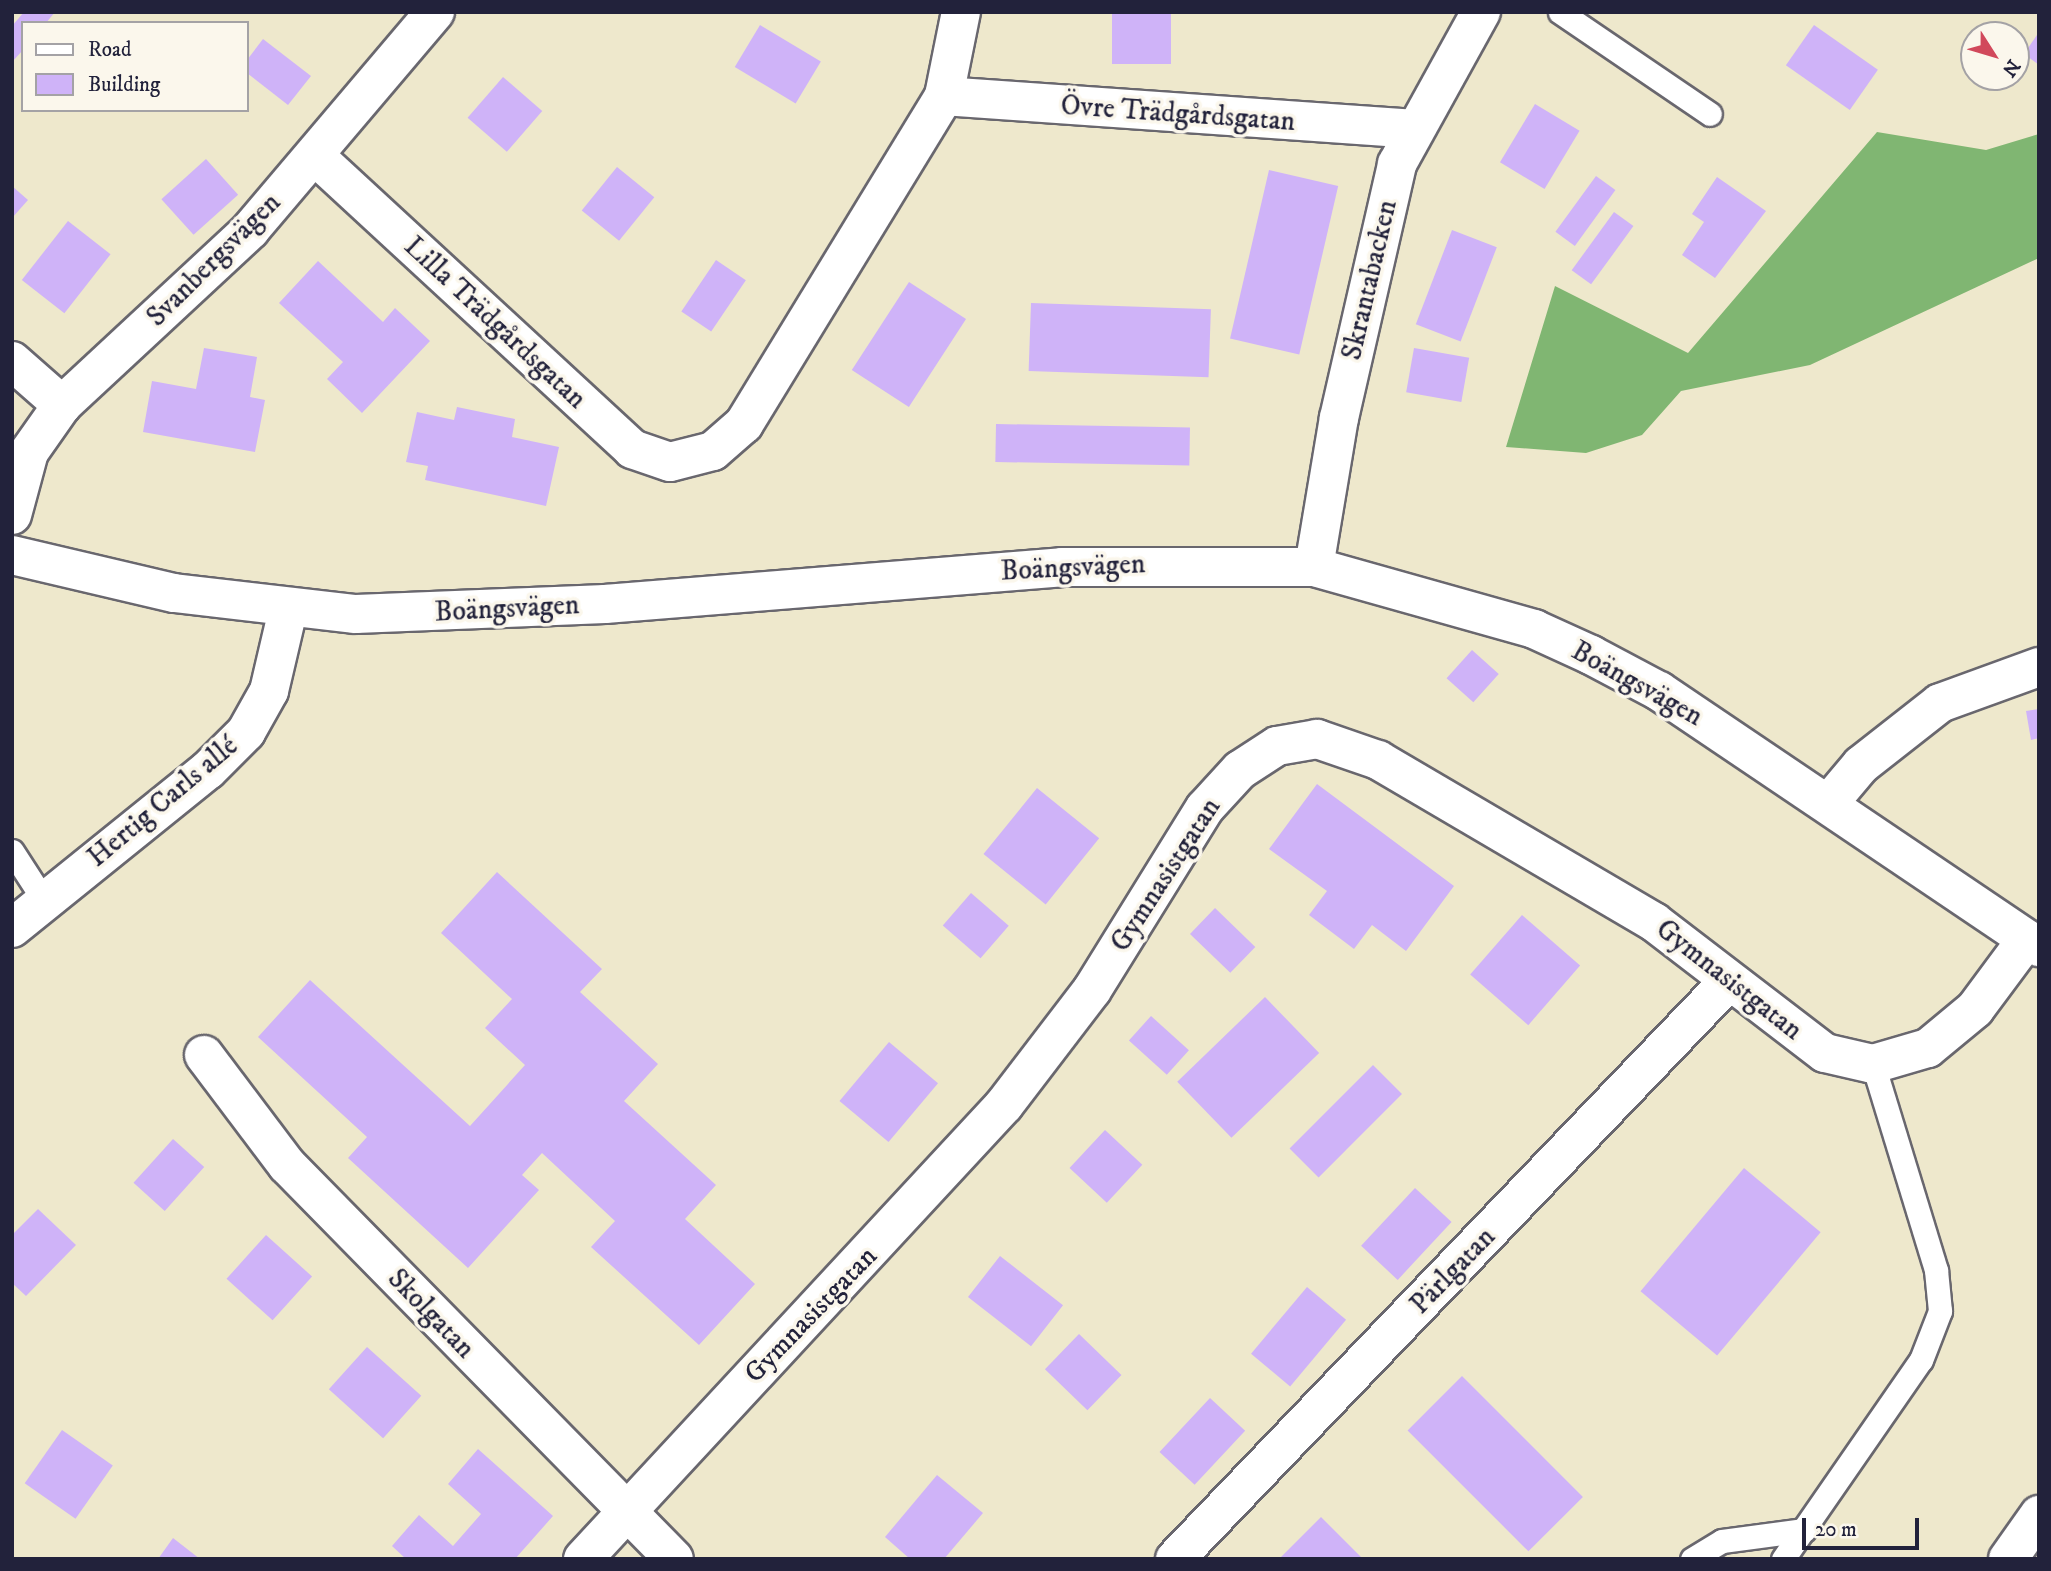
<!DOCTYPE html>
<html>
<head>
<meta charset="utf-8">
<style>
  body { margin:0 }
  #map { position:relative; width:2051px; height:1571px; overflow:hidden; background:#eee8cc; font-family:"IM FELL DW Pica",serif }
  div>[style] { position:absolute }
  .forest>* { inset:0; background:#80b672 }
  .building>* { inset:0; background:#cfb3f8; transform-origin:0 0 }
  .roads { filter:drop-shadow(2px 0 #69676e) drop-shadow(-2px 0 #69676e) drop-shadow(0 2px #69676e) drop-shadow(0 -2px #69676e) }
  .service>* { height:23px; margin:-11.5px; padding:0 11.5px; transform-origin:11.5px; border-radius:11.5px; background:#fff }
  .minor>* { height:38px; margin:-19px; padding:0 19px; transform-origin:19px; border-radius:19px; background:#fff }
  .tertiary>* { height:38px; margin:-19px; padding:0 19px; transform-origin:19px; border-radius:19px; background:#fff }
  .trunk>* { height:38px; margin:-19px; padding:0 19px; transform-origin:19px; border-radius:19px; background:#fff }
  span { translate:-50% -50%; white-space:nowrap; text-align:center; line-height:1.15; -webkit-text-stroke:7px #fbf7ec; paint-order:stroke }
  .street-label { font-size:28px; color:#22223b }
  .frame { position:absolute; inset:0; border:14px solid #22223b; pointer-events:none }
  .legend { position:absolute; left:21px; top:21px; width:228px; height:91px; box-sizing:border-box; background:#fbf7ec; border:2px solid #a4a2a5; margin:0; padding:9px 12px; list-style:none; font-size:21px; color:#22223b }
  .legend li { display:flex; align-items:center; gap:14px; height:35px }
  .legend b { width:35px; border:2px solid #a4a2a5 }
  .north { position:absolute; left:1960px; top:21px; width:70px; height:70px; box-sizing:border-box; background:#fbf7ec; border:2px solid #a4a2a5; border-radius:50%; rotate:127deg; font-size:19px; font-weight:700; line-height:28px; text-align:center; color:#22223b }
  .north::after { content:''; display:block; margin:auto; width:24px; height:32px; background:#d1495b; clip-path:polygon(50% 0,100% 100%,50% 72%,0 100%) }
  .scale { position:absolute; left:1802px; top:1518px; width:117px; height:32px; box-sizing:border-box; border:4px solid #22223b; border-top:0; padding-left:9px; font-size:21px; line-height:24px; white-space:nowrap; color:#22223b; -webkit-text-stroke:5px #fbf7ec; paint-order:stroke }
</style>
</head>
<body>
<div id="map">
  <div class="forest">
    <div style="clip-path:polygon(1877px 132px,1986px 150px,2039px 134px,2039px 258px,1810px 365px,1681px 391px,1642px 435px,1586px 453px,1506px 447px,1555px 286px,1688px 353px)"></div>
  </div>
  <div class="building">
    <div style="clip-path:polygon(24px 12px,55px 12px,46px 23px,23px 23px,23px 50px,12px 62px,12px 26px)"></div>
    <div style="left:1112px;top:12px;width:59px;height:52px"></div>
    <div style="left:760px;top:25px;width:71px;height:49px;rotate:31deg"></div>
    <div style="left:1814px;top:25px;width:78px;height:49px;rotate:35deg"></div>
    <div style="clip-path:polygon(2039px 32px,2039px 65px,2024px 54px)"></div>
    <div style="clip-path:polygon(263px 39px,311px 76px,288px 105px,247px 73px,247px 60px)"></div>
    <div style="left:503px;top:77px;width:52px;height:54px;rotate:41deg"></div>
    <div style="left:1535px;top:104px;width:52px;height:68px;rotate:31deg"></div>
    <div style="left:206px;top:159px;width:48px;height:60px;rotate:48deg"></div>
    <div style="left:617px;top:167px;width:48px;height:56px;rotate:39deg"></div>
    <div style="left:1269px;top:170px;width:71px;height:173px;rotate:13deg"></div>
    <div style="left:1596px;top:176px;width:24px;height:69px;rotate:36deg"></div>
    <div style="clip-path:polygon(1717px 177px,1766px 211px,1715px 278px,1682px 255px,1704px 222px,1692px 214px)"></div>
    <div style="clip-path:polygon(12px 186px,28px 200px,12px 218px)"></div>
    <div style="left:1614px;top:212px;width:24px;height:72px;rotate:36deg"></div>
    <div style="left:68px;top:221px;width:54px;height:75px;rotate:38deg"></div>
    <div style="left:1452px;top:230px;width:48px;height:101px;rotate:21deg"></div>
    <div style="left:716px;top:260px;width:36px;height:62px;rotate:34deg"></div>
    <div style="clip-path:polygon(318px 261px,383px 322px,395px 308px,430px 341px,362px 413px,327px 379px,343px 362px,279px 303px)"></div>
    <div style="left:909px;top:282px;width:68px;height:105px;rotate:33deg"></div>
    <div style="left:1031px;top:303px;width:180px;height:68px;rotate:2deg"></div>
    <div style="clip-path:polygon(204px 348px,257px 357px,250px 397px,265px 400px,255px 452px,143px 432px,152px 381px,196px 389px)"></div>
    <div style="left:1414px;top:348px;width:56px;height:45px;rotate:10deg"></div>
    <div style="clip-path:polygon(457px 407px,515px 419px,512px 437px,559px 447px,546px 506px,425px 480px,428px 466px,406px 462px,417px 412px,454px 420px)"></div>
    <div style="left:996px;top:424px;width:194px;height:38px;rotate:1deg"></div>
    <div style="left:1472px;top:650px;width:36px;height:38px;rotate:42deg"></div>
    <div style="clip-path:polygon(2039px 709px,2039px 738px,2031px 740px,2026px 711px)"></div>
    <div style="clip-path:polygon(1317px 784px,1454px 886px,1406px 951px,1372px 925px,1354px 949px,1309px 915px,1327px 891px,1269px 849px)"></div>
    <div style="left:1037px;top:788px;width:80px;height:85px;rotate:39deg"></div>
    <div style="clip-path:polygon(497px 872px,602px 969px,580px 992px,658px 1064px,624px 1101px,716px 1185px,685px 1219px,755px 1284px,699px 1345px,591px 1247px,615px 1221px,542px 1153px,522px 1175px,539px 1190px,468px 1268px,348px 1158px,367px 1137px,258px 1037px,310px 980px,470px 1126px,525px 1065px,485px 1028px,512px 999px,441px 933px)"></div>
    <div style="left:971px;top:893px;width:50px;height:43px;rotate:41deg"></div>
    <div style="left:1215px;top:908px;width:56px;height:36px;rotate:44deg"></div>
    <div style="left:1522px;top:915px;width:77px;height:79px;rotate:41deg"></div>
    <div style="left:1265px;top:997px;width:78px;height:122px;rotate:46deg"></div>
    <div style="left:1151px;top:1016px;width:51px;height:33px;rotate:42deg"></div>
    <div style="left:889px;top:1042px;width:64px;height:77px;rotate:40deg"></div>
    <div style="left:1373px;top:1065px;width:41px;height:118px;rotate:45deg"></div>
    <div style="left:1105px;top:1130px;width:51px;height:52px;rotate:43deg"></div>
    <div style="left:173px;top:1139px;width:42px;height:59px;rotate:42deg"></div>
    <div style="left:1744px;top:1168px;width:100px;height:161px;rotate:40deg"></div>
    <div style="left:1415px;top:1188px;width:50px;height:79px;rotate:43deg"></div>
    <div style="clip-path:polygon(38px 1209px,76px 1245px,26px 1296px,12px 1283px,12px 1235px)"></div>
    <div style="left:266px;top:1235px;width:62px;height:59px;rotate:42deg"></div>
    <div style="left:1000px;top:1256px;width:80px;height:52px;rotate:38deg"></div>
    <div style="left:1307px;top:1287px;width:51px;height:87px;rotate:40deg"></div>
    <div style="left:1079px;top:1334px;width:59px;height:49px;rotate:44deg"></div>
    <div style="left:367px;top:1347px;width:73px;height:57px;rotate:42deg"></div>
    <div style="left:1462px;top:1376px;width:171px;height:77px;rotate:45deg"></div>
    <div style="left:1210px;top:1398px;width:48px;height:74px;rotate:43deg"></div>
    <div style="left:62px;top:1430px;width:62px;height:65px;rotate:35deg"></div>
    <div style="clip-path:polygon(478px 1449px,553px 1516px,515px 1559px,406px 1559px,392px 1546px,419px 1515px,453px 1546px,481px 1514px,448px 1484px)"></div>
    <div style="clip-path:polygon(937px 1475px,983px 1513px,944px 1559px,910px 1559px,885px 1537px)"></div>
    <div style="clip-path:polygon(1321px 1517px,1363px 1559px,1279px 1559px)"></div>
    <div style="clip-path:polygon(173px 1538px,200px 1559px,158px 1559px)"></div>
  </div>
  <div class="roads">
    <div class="service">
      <div style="left:1560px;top:12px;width:181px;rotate:34.2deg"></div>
      <div style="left:12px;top:851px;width:61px;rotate:57.1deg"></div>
      <div style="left:1692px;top:1559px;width:35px;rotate:-31deg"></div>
      <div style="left:1722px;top:1541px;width:83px;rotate:-7.6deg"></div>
      <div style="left:1783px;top:1559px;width:242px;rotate:-55.3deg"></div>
      <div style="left:1921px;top:1360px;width:53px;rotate:-68.8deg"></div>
      <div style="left:1940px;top:1311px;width:41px;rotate:-95.6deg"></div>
      <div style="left:1936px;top:1270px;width:215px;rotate:-107deg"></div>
    </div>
    <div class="minor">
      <div style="left:944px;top:96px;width:468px;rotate:4deg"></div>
      <div style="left:315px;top:156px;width:432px;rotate:42.7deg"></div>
      <div style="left:632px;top:449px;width:40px;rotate:18.9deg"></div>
      <div style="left:670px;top:462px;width:44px;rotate:-14.3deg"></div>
      <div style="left:713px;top:451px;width:41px;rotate:-41.1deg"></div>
      <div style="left:744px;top:424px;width:384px;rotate:-58.6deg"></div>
      <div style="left:944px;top:96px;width:86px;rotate:-78.6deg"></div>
      <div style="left:12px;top:361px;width:67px;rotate:41.3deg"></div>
      <div style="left:12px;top:515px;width:65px;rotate:-74.9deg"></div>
      <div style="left:29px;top:452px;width:57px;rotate:-54.9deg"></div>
      <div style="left:62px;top:405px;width:257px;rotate:-42.9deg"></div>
      <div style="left:250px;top:230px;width:286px;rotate:-49.7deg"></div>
      <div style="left:1314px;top:567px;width:151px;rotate:-80.5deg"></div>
      <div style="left:1339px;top:418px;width:261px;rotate:-77.1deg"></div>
      <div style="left:1397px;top:164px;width:174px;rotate:-61.1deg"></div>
      <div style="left:1829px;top:803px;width:50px;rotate:-49.9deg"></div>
      <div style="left:1861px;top:765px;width:100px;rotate:-38.1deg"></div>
      <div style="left:1940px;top:703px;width:105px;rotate:-20deg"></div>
      <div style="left:204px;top:1055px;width:138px;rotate:53deg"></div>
      <div style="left:287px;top:1165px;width:552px;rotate:45.51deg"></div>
      <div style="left:583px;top:1559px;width:619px;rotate:-47.16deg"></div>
      <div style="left:1004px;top:1105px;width:145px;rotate:-52.6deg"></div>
      <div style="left:1092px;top:990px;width:214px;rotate:-58.2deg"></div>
      <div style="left:1205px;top:808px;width:52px;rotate:-47.4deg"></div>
      <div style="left:1240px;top:770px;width:44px;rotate:-33deg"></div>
      <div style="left:1277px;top:746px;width:41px;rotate:-9.9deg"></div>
      <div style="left:1317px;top:739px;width:65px;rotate:19deg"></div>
      <div style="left:1378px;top:760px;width:320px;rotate:30.4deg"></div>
      <div style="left:1654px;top:922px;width:215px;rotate:37.5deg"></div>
      <div style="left:1825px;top:1053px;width:49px;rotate:12.9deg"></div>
      <div style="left:1873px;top:1064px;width:57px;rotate:-16.2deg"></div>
      <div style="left:1928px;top:1048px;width:61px;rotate:-39.7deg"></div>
      <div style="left:1975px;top:1009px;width:87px;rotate:-53.4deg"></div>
      <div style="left:1175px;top:1559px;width:799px;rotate:-46.22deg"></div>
    </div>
    <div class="tertiary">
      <div style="left:12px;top:555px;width:166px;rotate:13.2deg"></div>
      <div style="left:174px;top:593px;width:183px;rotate:6.6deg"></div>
      <div style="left:356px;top:614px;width:249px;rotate:-2.3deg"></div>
      <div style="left:605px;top:604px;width:458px;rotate:-4.6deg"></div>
      <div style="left:1062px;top:567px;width:252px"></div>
      <div style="left:1314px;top:567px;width:229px;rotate:15.7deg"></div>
      <div style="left:1534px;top:629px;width:63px;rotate:24.5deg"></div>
      <div style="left:1591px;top:655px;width:77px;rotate:27.9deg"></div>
      <div style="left:1659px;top:691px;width:458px;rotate:34deg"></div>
      <div style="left:12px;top:928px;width:252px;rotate:-38.9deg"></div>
      <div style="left:208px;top:770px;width:54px;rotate:-45deg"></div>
      <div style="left:246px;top:732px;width:47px;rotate:-60.7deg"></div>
      <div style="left:269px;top:691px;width:83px;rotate:-76.8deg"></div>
    </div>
    <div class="trunk">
      <div style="left:2008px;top:1559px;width:54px;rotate:-54.8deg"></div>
    </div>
  </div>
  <div class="street-label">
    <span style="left:1178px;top:114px;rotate:4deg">Övre Trädgårdsgatan</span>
    <span style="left:214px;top:260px;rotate:-45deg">Svanbergsvägen</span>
    <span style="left:1370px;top:280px;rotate:-77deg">Skrantabacken</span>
    <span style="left:495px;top:323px;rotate:43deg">Lilla Trädgårdsgatan</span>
    <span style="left:1073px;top:568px;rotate:-3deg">Boängsvägen</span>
    <span style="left:507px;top:609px;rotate:-3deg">Boängsvägen</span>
    <span style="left:1637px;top:684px;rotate:29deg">Boängsvägen</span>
    <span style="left:163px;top:802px;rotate:-40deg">Hertig Carls allé</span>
    <span style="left:1166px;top:875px;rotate:-57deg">Gymnasistgatan</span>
    <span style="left:1729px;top:980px;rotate:38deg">Gymnasistgatan</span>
    <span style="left:1453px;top:1271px;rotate:-46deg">Pärlgatan</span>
    <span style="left:431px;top:1314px;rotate:46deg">Skolgatan</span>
    <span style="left:811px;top:1315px;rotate:-46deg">Gymnasistgatan</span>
  </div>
  <div class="frame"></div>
  <ul class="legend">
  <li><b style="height:9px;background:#fff"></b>Road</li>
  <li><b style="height:19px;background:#cfb3f8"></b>Building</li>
  </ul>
  <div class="north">N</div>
  <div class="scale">20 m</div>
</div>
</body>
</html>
